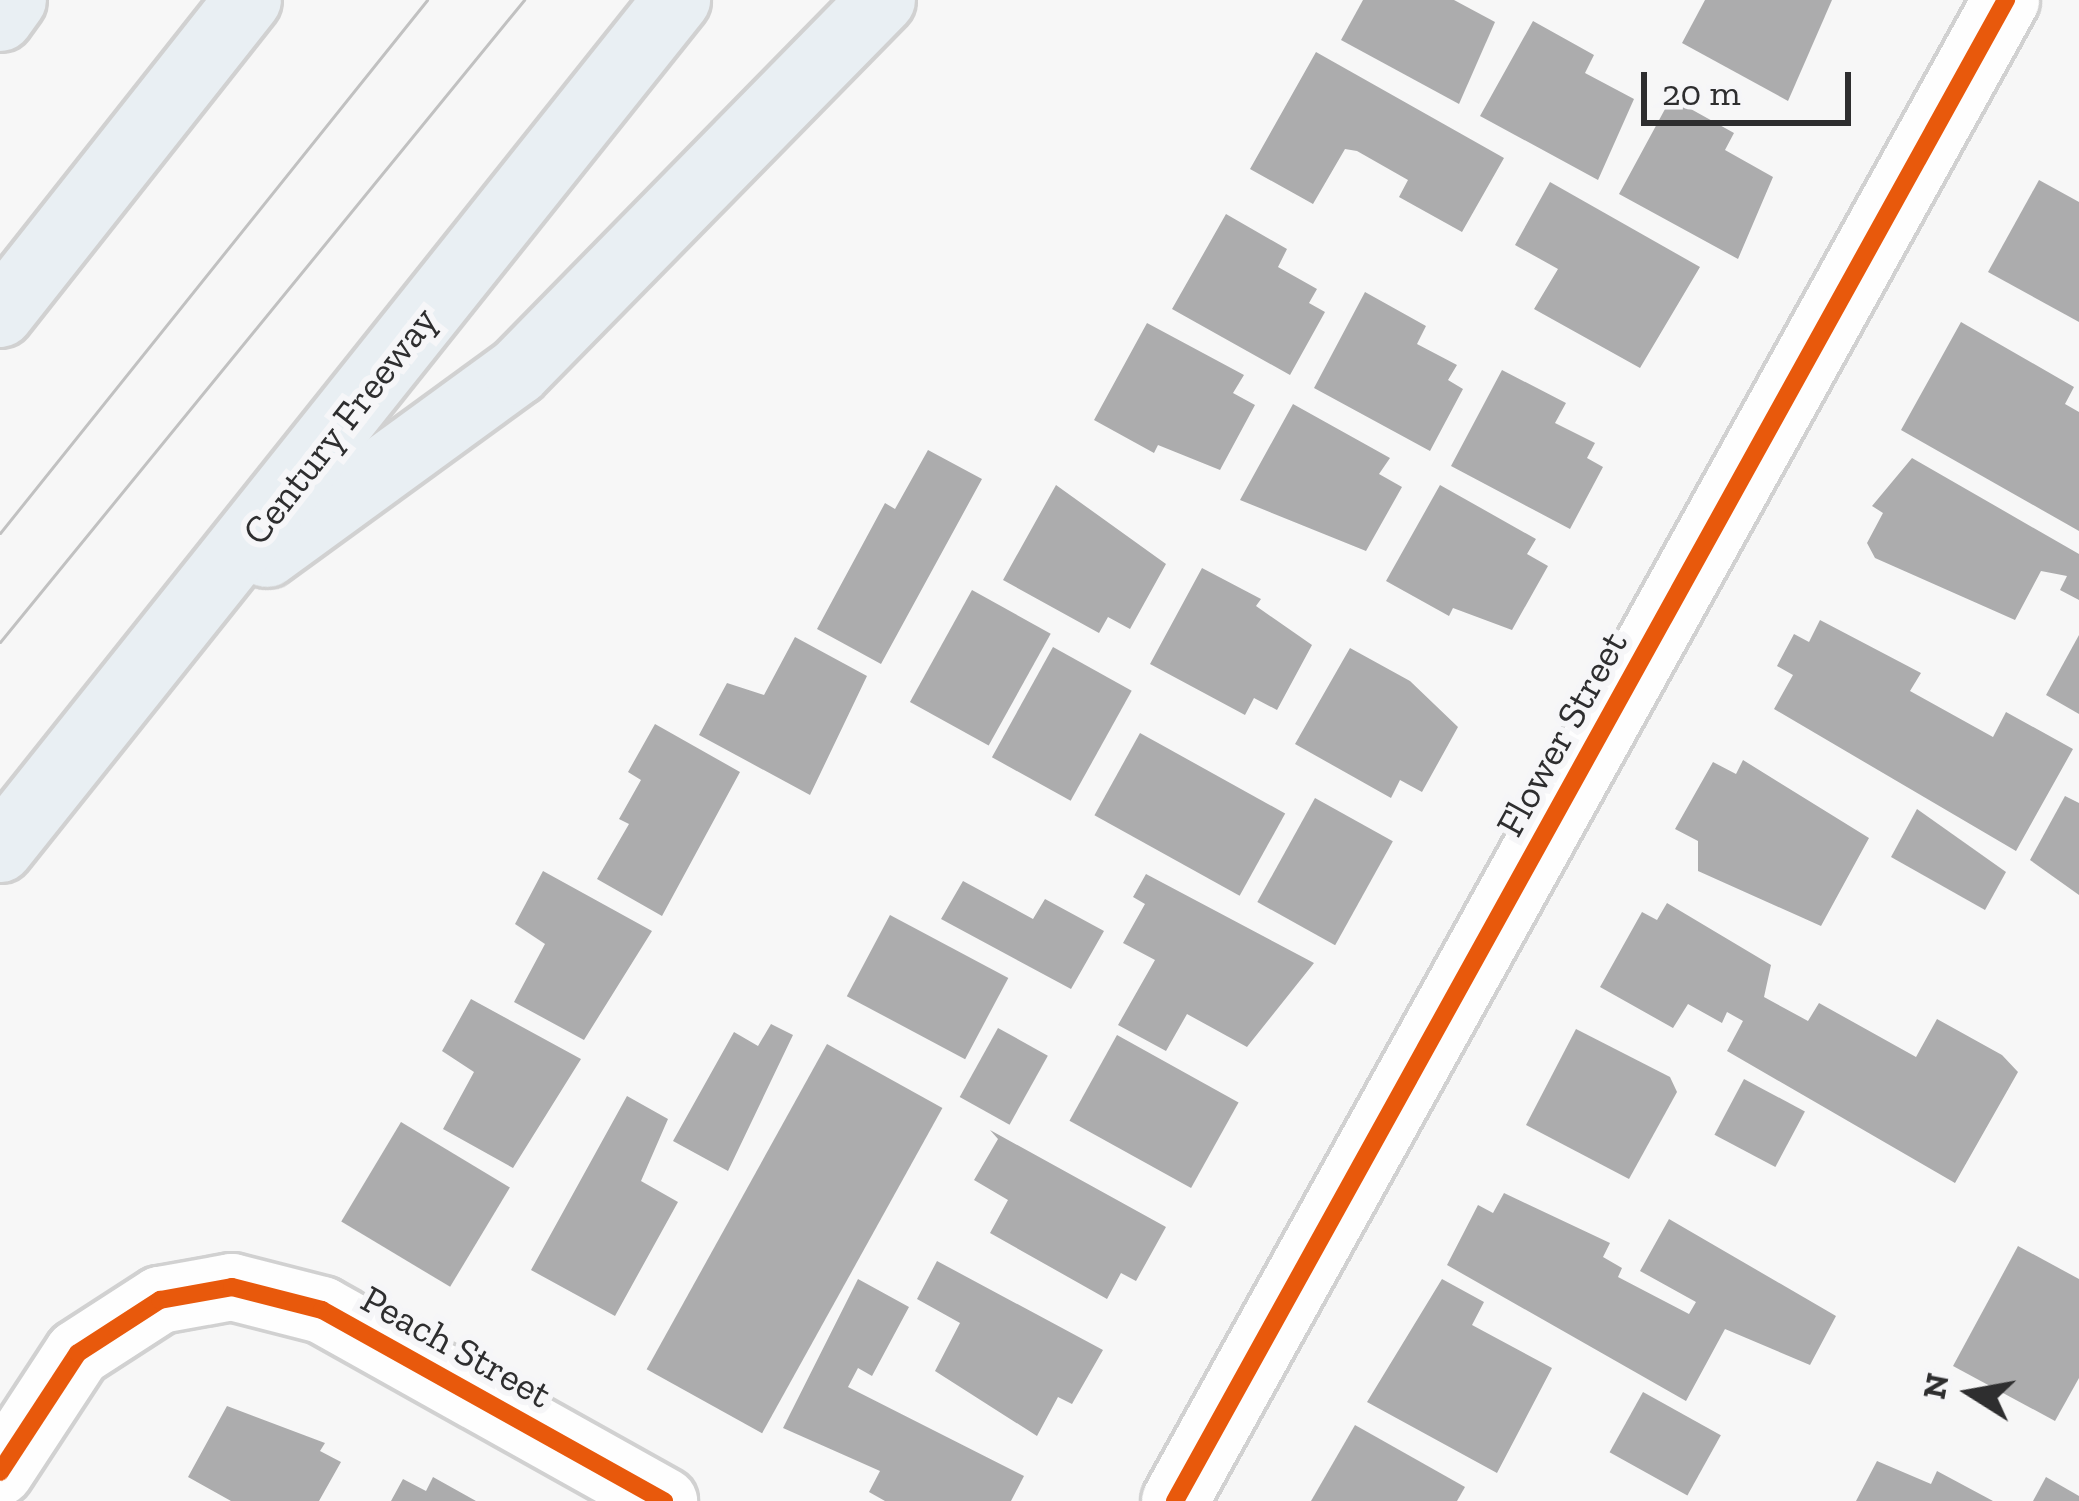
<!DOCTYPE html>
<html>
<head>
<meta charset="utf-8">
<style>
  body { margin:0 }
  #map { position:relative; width:2079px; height:1501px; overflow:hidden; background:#f7f7f7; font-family:"Zilla Slab",serif }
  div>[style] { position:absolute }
  .building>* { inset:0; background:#acacad; transform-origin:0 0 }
  .roads { filter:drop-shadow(3px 0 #d1d1d1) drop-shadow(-3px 0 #d1d1d1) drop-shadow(0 3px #d1d1d1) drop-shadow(0 -3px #d1d1d1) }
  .minor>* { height:66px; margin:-33px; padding:0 33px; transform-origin:33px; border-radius:33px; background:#fefefe }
  .highway>* { height:66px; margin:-33px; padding:0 33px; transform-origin:33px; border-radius:33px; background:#e9eff3 }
  .tram>* { height:3px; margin:-1.5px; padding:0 1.5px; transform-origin:1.5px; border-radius:1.5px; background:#c1c1c1 }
  .cycleway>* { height:18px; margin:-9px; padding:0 9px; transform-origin:9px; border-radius:9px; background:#e8590c }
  span { translate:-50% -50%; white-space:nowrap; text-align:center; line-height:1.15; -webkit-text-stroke:12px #f6f6f8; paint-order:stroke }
  .street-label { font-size:39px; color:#2e2e2f }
  .north { position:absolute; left:1911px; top:1333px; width:120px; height:120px; -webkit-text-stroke:9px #f6f6f8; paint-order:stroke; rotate:281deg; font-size:33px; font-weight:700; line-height:48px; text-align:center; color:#2e2e2f }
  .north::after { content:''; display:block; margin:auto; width:42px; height:54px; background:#2e2e2f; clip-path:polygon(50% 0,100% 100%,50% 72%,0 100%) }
  .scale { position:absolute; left:1641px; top:72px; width:210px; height:54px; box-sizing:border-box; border:6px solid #2e2e2f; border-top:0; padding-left:15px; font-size:36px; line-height:42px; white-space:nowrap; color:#2e2e2f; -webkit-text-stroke:9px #f6f6f8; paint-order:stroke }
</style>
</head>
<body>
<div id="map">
  <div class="building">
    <div style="clip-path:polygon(1363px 0,1454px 0,1495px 22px,1459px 104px,1341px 40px)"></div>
    <div style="clip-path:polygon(1705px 0,1832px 0,1788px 101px,1682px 43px)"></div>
    <div style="clip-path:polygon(1533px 21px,1594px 55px,1585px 73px,1634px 99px,1598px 180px,1480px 116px)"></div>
    <div style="clip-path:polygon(1316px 52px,1504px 158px,1462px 232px,1399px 197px,1408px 180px,1357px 151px,1345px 149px,1313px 204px,1250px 169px)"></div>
    <div style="clip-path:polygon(1671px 98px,1734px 133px,1725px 150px,1773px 177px,1738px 259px,1619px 194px)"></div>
    <div style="clip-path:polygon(2039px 180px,2079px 202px,2079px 322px,1988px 272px)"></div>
    <div style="clip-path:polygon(1550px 182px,1700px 267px,1640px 368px,1534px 309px,1558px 269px,1515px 245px)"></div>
    <div style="clip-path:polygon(1226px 214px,1287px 249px,1278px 267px,1317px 289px,1309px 303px,1325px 312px,1290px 375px,1172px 309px)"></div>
    <div style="clip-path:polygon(1365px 292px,1426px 326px,1417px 344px,1457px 365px,1448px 380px,1463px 389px,1430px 451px,1314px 388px)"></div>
    <div style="clip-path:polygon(1961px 322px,2074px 387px,2065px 404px,2079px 412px,2079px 531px,1901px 430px)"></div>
    <div style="clip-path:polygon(1147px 323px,1244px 375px,1233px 393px,1255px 405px,1220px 470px,1158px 445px,1154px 453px,1094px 420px)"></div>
    <div style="clip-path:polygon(1502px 370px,1566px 403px,1555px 423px,1595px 443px,1587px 458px,1603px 467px,1570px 529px,1451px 466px)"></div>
    <div style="clip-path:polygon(1293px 404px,1390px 458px,1379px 474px,1402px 487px,1366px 551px,1240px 500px)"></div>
    <div style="clip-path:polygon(928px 450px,982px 479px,881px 664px,817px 629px,885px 503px,895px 509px)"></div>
    <div style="clip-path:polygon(1912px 458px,2079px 554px,2079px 600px,2060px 590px,2067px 576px,2041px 571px,2015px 620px,1875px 558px,1867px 543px,1883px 513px,1872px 506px)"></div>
    <div style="clip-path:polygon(1056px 485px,1166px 564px,1130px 629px,1108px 617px,1099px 633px,1003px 580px)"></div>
    <div style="clip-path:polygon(1440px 485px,1536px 539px,1527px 554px,1548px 566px,1512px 630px,1453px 608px,1449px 616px,1386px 581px)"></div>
    <div style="clip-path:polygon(1202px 568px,1261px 599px,1256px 606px,1312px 645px,1277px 710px,1254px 698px,1245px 715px,1150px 664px)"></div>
    <div style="left:972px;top:590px;width:90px;height:128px;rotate:29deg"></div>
    <div style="clip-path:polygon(1820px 620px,1921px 673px,1910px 691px,1993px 737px,2006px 712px,2073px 749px,2016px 851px,1774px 709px,1793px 675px,1777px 666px,1794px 634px,1809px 642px)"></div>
    <div style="clip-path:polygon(2079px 635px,2079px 714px,2046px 695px)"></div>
    <div style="clip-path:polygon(795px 637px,867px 676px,810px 795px,699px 735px,727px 683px,764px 695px)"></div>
    <div style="left:1053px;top:647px;width:90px;height:126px;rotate:29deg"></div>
    <div style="clip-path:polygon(1350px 648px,1410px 681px,1458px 727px,1422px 792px,1400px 780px,1391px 798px,1295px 744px)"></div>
    <div style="clip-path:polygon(655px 724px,740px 772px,662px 916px,597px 879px,629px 824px,619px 819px,641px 780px,628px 772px)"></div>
    <div style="left:1140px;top:733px;width:166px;height:94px;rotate:29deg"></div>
    <div style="clip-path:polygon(1743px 760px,1869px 838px,1821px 926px,1698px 871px,1698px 841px,1675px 829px,1713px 762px,1736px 774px)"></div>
    <div style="clip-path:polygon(2065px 796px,2079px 803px,2079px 895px,2030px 860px)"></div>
    <div style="left:1315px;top:798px;width:89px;height:119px;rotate:29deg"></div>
    <div style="clip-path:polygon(1917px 809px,2006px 872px,1985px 910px,1891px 857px)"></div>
    <div style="clip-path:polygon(543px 871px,652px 931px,584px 1040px,514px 1002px,545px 944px,515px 924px)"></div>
    <div style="clip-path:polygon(1146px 874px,1314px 963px,1247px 1047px,1187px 1014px,1166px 1051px,1118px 1025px,1155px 960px,1123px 943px,1145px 904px,1133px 897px)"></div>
    <div style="clip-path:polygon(963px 881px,1033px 919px,1045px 899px,1104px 931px,1071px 989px,941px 919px)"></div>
    <div style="clip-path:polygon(1667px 903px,1771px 965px,1764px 997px,1808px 1021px,1819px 1003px,1916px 1057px,1937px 1019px,2002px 1055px,2018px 1072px,1955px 1183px,1727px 1051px,1743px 1021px,1727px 1012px,1722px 1023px,1688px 1004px,1673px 1028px,1600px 987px,1642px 912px,1657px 920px)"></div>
    <div style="left:890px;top:915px;width:134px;height:92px;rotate:28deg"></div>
    <div style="clip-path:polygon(471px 999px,581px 1059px,513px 1168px,443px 1129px,474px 1072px,442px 1051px)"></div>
    <div style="clip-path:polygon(771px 1024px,793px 1035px,728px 1171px,673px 1141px,734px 1032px,758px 1046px)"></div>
    <div style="left:998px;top:1028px;width:57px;height:79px;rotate:29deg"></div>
    <div style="clip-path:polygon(1576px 1029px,1670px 1077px,1677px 1092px,1629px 1179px,1526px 1125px)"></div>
    <div style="left:1117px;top:1035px;width:139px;height:98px;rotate:29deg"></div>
    <div style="left:827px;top:1044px;width:132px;height:372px;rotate:29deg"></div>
    <div style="left:1744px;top:1079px;width:69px;height:63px;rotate:28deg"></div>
    <div style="clip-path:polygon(627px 1096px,668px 1119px,641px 1181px,678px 1202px,615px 1316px,531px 1270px)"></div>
    <div style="left:401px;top:1122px;width:127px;height:116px;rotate:31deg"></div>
    <div style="clip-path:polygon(990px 1130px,1166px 1227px,1136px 1281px,1121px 1273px,1107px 1299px,990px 1233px,1008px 1200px,974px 1180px,998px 1139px)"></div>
    <div style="clip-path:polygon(1504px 1193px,1610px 1243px,1603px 1257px,1622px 1268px,1618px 1277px,1689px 1314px,1696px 1302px,1640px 1271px,1669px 1219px,1836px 1316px,1810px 1365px,1725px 1329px,1686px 1401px,1447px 1265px,1478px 1205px,1493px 1213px)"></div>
    <div style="clip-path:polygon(2018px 1246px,2079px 1279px,2079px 1378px,2055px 1421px,1953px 1366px)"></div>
    <div style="clip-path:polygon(937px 1261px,1103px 1350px,1072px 1404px,1058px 1397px,1037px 1436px,935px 1371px,960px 1323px,917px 1299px)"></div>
    <div style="clip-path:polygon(858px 1279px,909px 1307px,872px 1376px,858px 1368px,848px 1387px,1024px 1476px,1011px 1501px,885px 1501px,869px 1492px,880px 1471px,783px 1428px)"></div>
    <div style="clip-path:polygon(1442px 1279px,1484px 1302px,1472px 1325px,1552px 1368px,1497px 1473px,1367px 1402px)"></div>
    <div style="left:1643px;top:1392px;width:89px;height:69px;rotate:29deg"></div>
    <div style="clip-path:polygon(227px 1406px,325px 1443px,320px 1451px,341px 1462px,319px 1501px,231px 1501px,188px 1477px)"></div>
    <div style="clip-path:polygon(1355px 1425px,1465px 1487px,1457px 1501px,1311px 1501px)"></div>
    <div style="clip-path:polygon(1877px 1461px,1931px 1484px,1937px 1471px,1993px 1501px,1856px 1501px)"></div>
    <div style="clip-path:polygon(433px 1477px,476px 1501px,391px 1501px,403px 1479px,426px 1491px)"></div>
    <div style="clip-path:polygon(2046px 1477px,2079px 1496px,2079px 1501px,2033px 1501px)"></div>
  </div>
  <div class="roads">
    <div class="minor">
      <div style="left:0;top:1472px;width:142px;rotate:-56.8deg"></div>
      <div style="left:78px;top:1353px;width:98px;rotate:-32.9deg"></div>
      <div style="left:160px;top:1300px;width:73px;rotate:-10.2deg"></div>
      <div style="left:232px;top:1287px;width:93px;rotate:14.3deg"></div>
      <div style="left:322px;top:1310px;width:392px;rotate:29.2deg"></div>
      <div style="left:1175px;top:1501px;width:1716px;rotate:-61.03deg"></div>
    </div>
    <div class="highway">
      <div style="left:0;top:18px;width:22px;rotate:-54deg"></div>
      <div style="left:0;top:314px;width:400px;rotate:-51.7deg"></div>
      <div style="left:267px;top:554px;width:309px;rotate:-36.1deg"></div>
      <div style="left:517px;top:372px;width:521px;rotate:-45.54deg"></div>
      <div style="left:0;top:849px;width:1086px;rotate:-51.43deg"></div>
    </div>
  </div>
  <div class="tram">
    <div style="left:0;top:533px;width:683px;rotate:-51.3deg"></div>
    <div style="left:0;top:642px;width:829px;rotate:-50.78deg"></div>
  </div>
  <div class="cycleway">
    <div style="left:0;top:1472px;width:142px;rotate:-56.8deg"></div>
    <div style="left:78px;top:1353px;width:98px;rotate:-32.9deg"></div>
    <div style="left:160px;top:1300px;width:73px;rotate:-10.2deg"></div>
    <div style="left:232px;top:1287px;width:93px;rotate:14.3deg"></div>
    <div style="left:322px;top:1310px;width:392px;rotate:29.2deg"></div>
    <div style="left:1175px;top:1501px;width:1716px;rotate:-61.03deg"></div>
  </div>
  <div class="street-label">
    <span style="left:340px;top:426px;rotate:-52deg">Century Freeway</span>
    <span style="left:1562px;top:734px;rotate:-61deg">Flower Street</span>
    <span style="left:456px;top:1347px;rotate:29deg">Peach Street</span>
  </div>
  <div class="north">N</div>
  <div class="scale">20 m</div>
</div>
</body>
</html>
